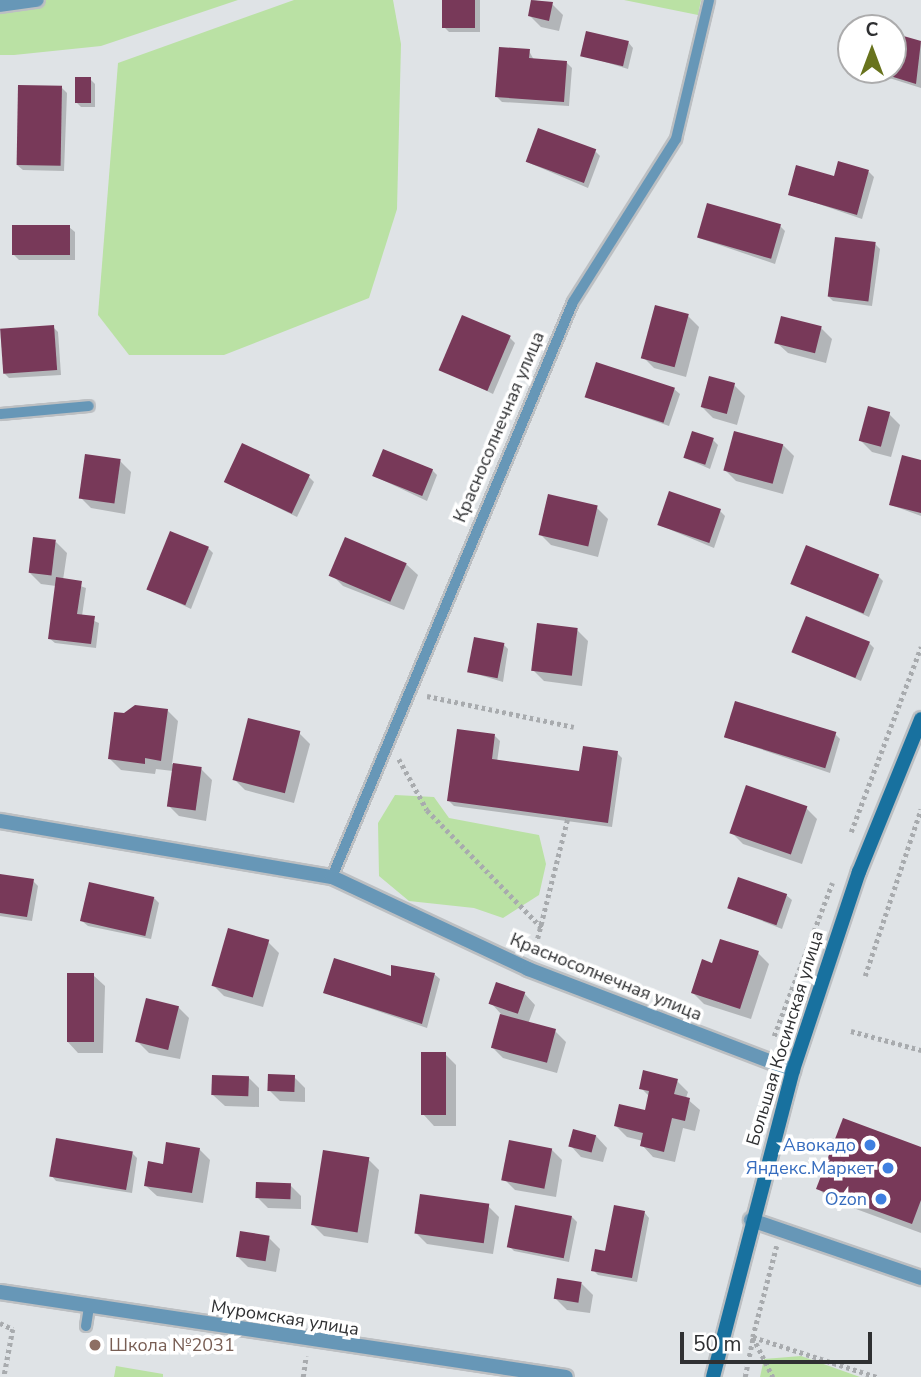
<!DOCTYPE html>
<html>
<head>
<meta charset="utf-8">
<style>
  body { margin:0 }
  #map { position:relative; width:921px; height:1377px; overflow:hidden; background:#dfe3e6; font-family:"Nunito Sans",sans-serif }
  div>[style] { position:absolute }
  .green>* { inset:0; background:#bae1a4 }
  .shadow>* { inset:0; background:#0003 }
  .building>* { inset:0; background:#783959; transform-origin:0 0 }
  .path>* { height:4.5px; margin-top:-2.25px; transform-origin:0; background:repeating-linear-gradient(90deg,#a8abae 0 3.5px,transparent 0 7px) }
  .roads { filter:drop-shadow(2px 0 #bcbfc2) drop-shadow(-2px 0 #bcbfc2) drop-shadow(0 2px #bcbfc2) drop-shadow(0 -2px #bcbfc2) }
  .lane>* { height:10px; margin:-5px; padding:0 5px; transform-origin:5px; border-radius:5px; background:#6797b7 }
  .street>* { height:14px; margin:-7px; padding:0 7px; transform-origin:7px; border-radius:7px; background:#6797b7 }
  .secondary>* { height:14px; margin:-7px; padding:0 7px; transform-origin:7px; border-radius:7px; background:#18719f }
  .dots>* { width:19px; height:19px; translate:-50% -50%; box-sizing:border-box; border:4px solid #fff; border-radius:50% }
  span { translate:-50% -50%; white-space:nowrap; text-align:center; line-height:1.15; -webkit-text-stroke:7px #fff; paint-order:stroke }
  .street-label { font-size:18px; color:#2f3032 }
  .shop-label { font-size:18px; color:#366cbe }
  .right { translate:-100% -50%; text-align:right }
  .education-label { font-size:18px; color:#785e54 }
  .left { translate:0 -50%; text-align:left }
  .north { position:absolute; left:837px; top:14px; width:70px; height:70px; box-sizing:border-box; background:#fff; border:2px solid #acacad; border-radius:50%; rotate:0deg; font-size:19px; font-weight:700; line-height:28px; text-align:center; color:#2f3032 }
  .north::after { content:''; display:block; margin:auto; width:24px; height:32px; background:#68731d; clip-path:polygon(50% 0,100% 100%,50% 72%,0 100%) }
  .scale { position:absolute; left:680px; top:1332px; width:192px; height:32px; box-sizing:border-box; border:4px solid #2f3032; border-top:0; padding-left:9px; font-size:21px; line-height:24px; white-space:nowrap; color:#2f3032; -webkit-text-stroke:5px #fff; paint-order:stroke }
</style>
</head>
<body>
<div id="map">
  <div class="green">
    <div style="clip-path:polygon(0 0,238px 0,101px 46px,14px 55px,0 55px)"></div>
    <div style="clip-path:polygon(294px 0,393px 0,401px 44px,397px 209px,369px 298px,224px 355px,129px 355px,98px 315px,118px 63px)"></div>
    <div style="clip-path:polygon(624px 0,701px 0,698px 15px)"></div>
    <div style="clip-path:polygon(395px 795px,434px 797px,449px 818px,539px 835px,546px 864px,539px 895px,503px 918px,474px 908px,409px 901px,379px 876px,378px 823px)"></div>
    <div style="clip-path:polygon(801px 1356px,860px 1377px,760px 1377px,764px 1359px)"></div>
    <div style="clip-path:polygon(116px 1366px,163px 1374px,163px 1377px,114px 1377px)"></div>
  </div>
  <div class="shadow">
    <div style="clip-path:polygon(444px 0,480px 0,480px 32px,449px 32px,444px 27px)"></div>
    <div style="clip-path:polygon(533px 0,552px 4px,563px 15px,559px 31px,541px 27px,530px 16px)"></div>
    <div style="clip-path:polygon(893px 34px,921px 43px,921px 88px,864px 70px,893px 70px)"></div>
    <div style="clip-path:polygon(628px 42px,633px 48px,628px 69px,582px 55px)"></div>
    <div style="clip-path:polygon(529px 51px,534px 60px,567px 63px,572px 68px,569px 106px,502px 102px,496px 96px)"></div>
    <div style="clip-path:polygon(90px 79px,95px 84px,95px 107px,81px 107px,76px 102px)"></div>
    <div style="clip-path:polygon(62px 88px,67px 93px,64px 171px,23px 170px,17px 165px)"></div>
    <div style="clip-path:polygon(595px 151px,600px 156px,588px 188px,527px 162px)"></div>
    <div style="clip-path:polygon(869px 172px,874px 177px,862px 219px,790px 194px)"></div>
    <div style="clip-path:polygon(780px 226px,785px 231px,775px 264px,699px 238px)"></div>
    <div style="clip-path:polygon(69px 227px,75px 232px,75px 260px,19px 260px,14px 255px)"></div>
    <div style="clip-path:polygon(875px 244px,880px 249px,872px 306px,833px 301px,828px 296px)"></div>
    <div style="clip-path:polygon(688px 316px,699px 327px,686px 377px,654px 368px,643px 357px)"></div>
    <div style="clip-path:polygon(53px 327px,58px 332px,61px 375px,9px 378px,4px 373px)"></div>
    <div style="clip-path:polygon(821px 328px,832px 339px,826px 363px,788px 353px,776px 342px)"></div>
    <div style="clip-path:polygon(510px 338px,515px 343px,493px 394px,441px 369px)"></div>
    <div style="clip-path:polygon(734px 385px,745px 396px,737px 425px,713px 418px,702px 407px)"></div>
    <div style="clip-path:polygon(674px 389px,680px 394px,669px 426px,587px 397px)"></div>
    <div style="clip-path:polygon(889px 414px,900px 425px,891px 457px,872px 452px,861px 441px)"></div>
    <div style="clip-path:polygon(713px 440px,718px 445px,710px 469px,685px 458px)"></div>
    <div style="clip-path:polygon(783px 445px,794px 456px,783px 494px,736px 481px,725px 470px)"></div>
    <div style="clip-path:polygon(120px 461px,131px 472px,125px 514px,91px 508px,80px 497px)"></div>
    <div style="clip-path:polygon(921px 461px,921px 516px,891px 505px)"></div>
    <div style="clip-path:polygon(432px 470px,437px 475px,427px 501px,374px 476px)"></div>
    <div style="clip-path:polygon(309px 477px,314px 482px,297px 517px,226px 482px)"></div>
    <div style="clip-path:polygon(597px 508px,608px 519px,598px 557px,551px 545px,540px 534px)"></div>
    <div style="clip-path:polygon(720px 511px,725px 516px,714px 548px,659px 525px)"></div>
    <div style="clip-path:polygon(56px 542px,67px 553px,63px 580px,86px 588px,82px 616px,99px 623px,96px 648px,55px 643px,49px 638px,56px 586px,41px 584px,30px 573px)"></div>
    <div style="clip-path:polygon(208px 548px,213px 553px,191px 609px,149px 589px)"></div>
    <div style="clip-path:polygon(406px 564px,418px 575px,404px 610px,343px 586px,332px 575px)"></div>
    <div style="clip-path:polygon(878px 576px,883px 581px,869px 617px,793px 583px)"></div>
    <div style="clip-path:polygon(577px 630px,588px 641px,582px 686px,544px 681px,533px 670px)"></div>
    <div style="clip-path:polygon(869px 643px,874px 648px,861px 681px,794px 652px)"></div>
    <div style="clip-path:polygon(503px 644px,508px 649px,503px 682px,470px 672px)"></div>
    <div style="clip-path:polygon(167px 710px,178px 721px,172px 764px,201px 769px,212px 780px,206px 821px,179px 816px,168px 805px,173px 771px,156px 769px,155px 774px,121px 770px,110px 759px)"></div>
    <div style="clip-path:polygon(299px 733px,310px 744px,294px 803px,245px 790px,234px 779px)"></div>
    <div style="clip-path:polygon(835px 734px,840px 739px,830px 773px,725px 737px)"></div>
    <div style="clip-path:polygon(495px 736px,500px 741px,497px 762px,581px 773px,617px 753px,622px 758px,612px 827px,454px 806px,449px 801px)"></div>
    <div style="clip-path:polygon(806px 808px,817px 819px,802px 864px,743px 844px,732px 833px)"></div>
    <div style="clip-path:polygon(0 876px,33px 881px,38px 886px,32px 921px,0 916px)"></div>
    <div style="clip-path:polygon(786px 895px,792px 900px,782px 929px,730px 908px)"></div>
    <div style="clip-path:polygon(154px 898px,159px 903px,151px 939px,88px 926px,82px 921px)"></div>
    <div style="clip-path:polygon(268px 942px,279px 953px,263px 1007px,224px 996px,213px 985px)"></div>
    <div style="clip-path:polygon(758px 953px,769px 964px,751px 1019px,704px 1004px,693px 993px)"></div>
    <div style="clip-path:polygon(434px 974px,440px 979px,427px 1028px,325px 993px)"></div>
    <div style="clip-path:polygon(93px 975px,105px 986px,103px 1053px,78px 1053px,67px 1041px)"></div>
    <div style="clip-path:polygon(524px 993px,535px 1005px,528px 1024px,555px 1031px,566px 1042px,557px 1073px,503px 1058px,492px 1047px,501px 1014px,491px 1003px)"></div>
    <div style="clip-path:polygon(178px 1007px,189px 1018px,180px 1059px,149px 1053px,138px 1042px)"></div>
    <div style="clip-path:polygon(445px 1054px,456px 1065px,456px 1126px,434px 1126px,423px 1114px)"></div>
    <div style="clip-path:polygon(248px 1077px,259px 1088px,259px 1107px,225px 1106px,213px 1095px)"></div>
    <div style="clip-path:polygon(294px 1077px,305px 1088px,305px 1102px,280px 1101px,269px 1090px)"></div>
    <div style="clip-path:polygon(677px 1081px,688px 1092px,686px 1098px,700px 1110px,695px 1131px,683px 1128px,675px 1162px,653px 1157px,642px 1145px,643px 1141px,627px 1137px,616px 1126px,646px 1112px,650px 1097px,641px 1088px)"></div>
    <div style="clip-path:polygon(596px 1136px,607px 1148px,603px 1162px,581px 1157px,570px 1145px)"></div>
    <div style="clip-path:polygon(199px 1149px,210px 1160px,203px 1203px,157px 1196px,145px 1185px,164px 1166px)"></div>
    <div style="clip-path:polygon(551px 1149px,562px 1160px,556px 1197px,515px 1190px,504px 1179px)"></div>
    <div style="clip-path:polygon(921px 1149px,921px 1233px,829px 1199px,818px 1188px)"></div>
    <div style="clip-path:polygon(132px 1153px,137px 1158px,132px 1193px,56px 1181px,51px 1175px)"></div>
    <div style="clip-path:polygon(368px 1159px,379px 1170px,368px 1243px,324px 1236px,313px 1225px)"></div>
    <div style="clip-path:polygon(290px 1185px,301px 1196px,301px 1209px,268px 1208px,257px 1197px)"></div>
    <div style="clip-path:polygon(488px 1206px,499px 1217px,493px 1254px,427px 1244px,416px 1233px)"></div>
    <div style="clip-path:polygon(644px 1212px,649px 1218px,637px 1282px,598px 1275px,593px 1270px)"></div>
    <div style="clip-path:polygon(572px 1217px,577px 1222px,569px 1262px,514px 1251px,509px 1246px)"></div>
    <div style="clip-path:polygon(269px 1238px,280px 1249px,276px 1272px,248px 1267px,237px 1256px)"></div>
    <div style="clip-path:polygon(582px 1284px,593px 1295px,590px 1313px,567px 1310px,556px 1299px)"></div>
  </div>
  <div class="building">
    <div style="left:442px;top:0;width:33px;height:28px"></div>
    <div style="clip-path:polygon(531px 0,553px 2px,549px 21px,528px 16px)"></div>
    <div style="left:586px;top:31px;width:44px;height:26px;rotate:13deg"></div>
    <div style="clip-path:polygon(893px 33px,921px 41px,916px 84px,874px 71px,893px 70px)"></div>
    <div style="clip-path:polygon(499px 47px,530px 49px,529px 58px,567px 61px,564px 102px,495px 97px)"></div>
    <div style="left:75px;top:77px;width:16px;height:26px"></div>
    <div style="left:18px;top:85px;width:44px;height:80px;rotate:1deg"></div>
    <div style="left:538px;top:128px;width:62px;height:36px;rotate:20deg"></div>
    <div style="clip-path:polygon(838px 161px,869px 170px,857px 215px,788px 195px,796px 165px,834px 176px)"></div>
    <div style="left:707px;top:203px;width:77px;height:36px;rotate:16deg"></div>
    <div style="left:12px;top:225px;width:58px;height:30px"></div>
    <div style="left:835px;top:237px;width:41px;height:60px;rotate:7deg"></div>
    <div style="left:655px;top:305px;width:35px;height:55px;rotate:15deg"></div>
    <div style="left:462px;top:315px;width:53px;height:60px;rotate:23deg"></div>
    <div style="left:781px;top:316px;width:42px;height:28px;rotate:14deg"></div>
    <div style="left:54px;top:325px;width:45px;height:54px;rotate:86deg"></div>
    <div style="left:596px;top:362px;width:83px;height:37px;rotate:18deg"></div>
    <div style="left:709px;top:376px;width:27px;height:32px;rotate:15deg"></div>
    <div style="left:868px;top:406px;width:23px;height:36px;rotate:15deg"></div>
    <div style="left:692px;top:431px;width:23px;height:28px;rotate:18deg"></div>
    <div style="left:734px;top:431px;width:51px;height:41px;rotate:15deg"></div>
    <div style="left:242px;top:443px;width:75px;height:43px;rotate:25deg"></div>
    <div style="left:383px;top:449px;width:54px;height:29px;rotate:22deg"></div>
    <div style="left:85px;top:454px;width:36px;height:45px;rotate:8deg"></div>
    <div style="clip-path:polygon(902px 455px,921px 460px,921px 513px,889px 505px)"></div>
    <div style="left:669px;top:491px;width:55px;height:36px;rotate:19deg"></div>
    <div style="left:548px;top:494px;width:51px;height:42px;rotate:13deg"></div>
    <div style="left:170px;top:531px;width:42px;height:63px;rotate:22deg"></div>
    <div style="left:33px;top:537px;width:23px;height:36px;rotate:7deg"></div>
    <div style="left:345px;top:537px;width:67px;height:42px;rotate:23deg"></div>
    <div style="left:806px;top:545px;width:79px;height:42px;rotate:22deg"></div>
    <div style="clip-path:polygon(56px 577px,82px 581px,77px 614px,95px 616px,91px 644px,48px 639px)"></div>
    <div style="left:806px;top:616px;width:69px;height:39px;rotate:22deg"></div>
    <div style="left:537px;top:623px;width:41px;height:48px;rotate:7deg"></div>
    <div style="left:474px;top:637px;width:31px;height:36px;rotate:11deg"></div>
    <div style="left:735px;top:701px;width:106px;height:38px;rotate:17deg"></div>
    <div style="clip-path:polygon(135px 705px,168px 709px,161px 761px,145px 758px,145px 764px,108px 759px,114px 712px,124px 713px)"></div>
    <div style="left:248px;top:718px;width:54px;height:64px;rotate:14deg"></div>
    <div style="clip-path:polygon(457px 729px,495px 734px,492px 759px,579px 771px,583px 746px,618px 751px,608px 823px,447px 801px)"></div>
    <div style="left:173px;top:763px;width:29px;height:44px;rotate:8deg"></div>
    <div style="left:746px;top:785px;width:65px;height:51px;rotate:19deg"></div>
    <div style="clip-path:polygon(0 874px,34px 879px,27px 917px,0 913px)"></div>
    <div style="left:738px;top:877px;width:52px;height:33px;rotate:19deg"></div>
    <div style="left:89px;top:882px;width:67px;height:40px;rotate:13deg"></div>
    <div style="left:228px;top:928px;width:43px;height:60px;rotate:16deg"></div>
    <div style="clip-path:polygon(720px 939px,759px 951px,740px 1009px,691px 993px,702px 959px,712px 963px)"></div>
    <div style="clip-path:polygon(334px 958px,391px 976px,391px 965px,435px 973px,422px 1024px,323px 993px)"></div>
    <div style="left:67px;top:973px;width:27px;height:69px"></div>
    <div style="left:496px;top:982px;width:31px;height:23px;rotate:19deg"></div>
    <div style="left:146px;top:998px;width:34px;height:45px;rotate:14deg"></div>
    <div style="left:500px;top:1014px;width:58px;height:35px;rotate:15deg"></div>
    <div style="left:421px;top:1052px;width:25px;height:63px"></div>
    <div style="clip-path:polygon(643px 1070px,678px 1079px,674px 1094px,690px 1098px,685px 1121px,672px 1118px,664px 1152px,640px 1146px,643px 1133px,614px 1126px,619px 1104px,645px 1110px,649px 1091px,639px 1089px)"></div>
    <div style="left:268px;top:1074px;width:27px;height:17px;rotate:2deg"></div>
    <div style="left:212px;top:1075px;width:37px;height:20px;rotate:2deg"></div>
    <div style="clip-path:polygon(843px 1118px,921px 1147px,921px 1200px,912px 1224px,816px 1189px)"></div>
    <div style="left:573px;top:1129px;width:24px;height:18px;rotate:15deg"></div>
    <div style="left:56px;top:1138px;width:78px;height:39px;rotate:10deg"></div>
    <div style="left:509px;top:1140px;width:44px;height:41px;rotate:11deg"></div>
    <div style="clip-path:polygon(166px 1142px,200px 1148px,192px 1193px,144px 1186px,148px 1161px,163px 1164px)"></div>
    <div style="left:323px;top:1150px;width:47px;height:76px;rotate:9deg"></div>
    <div style="left:256px;top:1182px;width:35px;height:16px;rotate:2deg"></div>
    <div style="left:420px;top:1194px;width:70px;height:40px;rotate:8deg"></div>
    <div style="left:515px;top:1205px;width:58px;height:43px;rotate:11deg"></div>
    <div style="clip-path:polygon(614px 1205px,645px 1211px,632px 1278px,591px 1271px,595px 1249px,605px 1251px)"></div>
    <div style="left:240px;top:1231px;width:30px;height:26px;rotate:9deg"></div>
    <div style="left:557px;top:1278px;width:25px;height:21px;rotate:9deg"></div>
  </div>
  <div class="path">
    <div style="left:427px;top:696px;width:150px;rotate:11.9deg"></div>
    <div style="left:399px;top:759px;width:58px;rotate:61.2deg"></div>
    <div style="left:427px;top:810px;width:165px;rotate:45.7deg"></div>
    <div style="left:851px;top:832px;width:198px;rotate:-69.3deg"></div>
    <div style="left:534px;top:952px;width:139px;rotate:-75.9deg"></div>
    <div style="left:865px;top:976px;width:176px;rotate:-71.5deg"></div>
    <div style="left:851px;top:1031px;width:73px;rotate:15.2deg"></div>
    <div style="left:774px;top:1036px;width:164px;rotate:-69.2deg"></div>
    <div style="left:777px;top:1246px;width:94px;rotate:104.8deg"></div>
    <div style="left:753px;top:1337px;width:130px;rotate:17.9deg"></div>
    <div style="left:0;top:1323px;width:14px;rotate:25deg"></div>
    <div style="left:13px;top:1329px;width:49px;rotate:100.6deg"></div>
    <div style="left:303px;top:1377px;width:21px;rotate:-82deg"></div>
    <div style="left:745px;top:1377px;width:41px;rotate:-78.7deg"></div>
    <div style="left:753px;top:1337px;width:45px;rotate:63.4deg"></div>
  </div>
  <div class="roads">
    <div class="lane">
      <div style="left:0;top:414px;width:89px;rotate:-5.1deg"></div>
      <div style="left:332px;top:877px;width:623px;rotate:-67.26deg"></div>
      <div style="left:573px;top:302px;width:193px;rotate:-57.7deg"></div>
      <div style="left:676px;top:139px;width:143px;rotate:-76.6deg"></div>
      <div style="left:86px;top:1326px;width:19px;rotate:-81deg"></div>
    </div>
    <div class="street">
      <div style="left:0;top:5px;width:37px;rotate:-8deg"></div>
      <div style="left:0;top:821px;width:337px;rotate:9.6deg"></div>
      <div style="left:332px;top:877px;width:217px;rotate:25.1deg"></div>
      <div style="left:528px;top:969px;width:284px;rotate:20.9deg"></div>
      <div style="left:751px;top:1220px;width:180px;rotate:18.8deg"></div>
      <div style="left:0;top:1292px;width:572px;rotate:8.54deg"></div>
    </div>
    <div class="secondary">
      <div style="left:713px;top:1377px;width:317px;rotate:-75.4deg"></div>
      <div style="left:793px;top:1070px;width:209px;rotate:-71.6deg"></div>
      <div style="left:859px;top:872px;width:165px;rotate:-67.9deg"></div>
    </div>
  </div>
  <div class="dots">
    <div style="left:870px;top:1145px;background:#3f7fe0"></div>
    <div style="left:888px;top:1168px;background:#3f7fe0"></div>
    <div style="left:881px;top:1199px;background:#3f7fe0"></div>
    <div style="left:95px;top:1345px;background:#8d6e63"></div>
  </div>
  <div class="street-label">
    <span style="left:499px;top:427px;rotate:-67deg">Красносолнечная улица</span>
    <span style="left:606px;top:977px;rotate:22deg">Красносолнечная улица</span>
    <span style="left:785px;top:1038px;rotate:-73deg">Большая Косинская улица</span>
    <span style="left:285px;top:1318px;rotate:9deg">Муромская улица</span>
  </div>
  <div class="shop-label">
    <span class="right" style="left:856px;top:1145px">Авокадо</span>
    <span class="right" style="left:874px;top:1168px">Яндекс.Маркет</span>
    <span class="right" style="left:867px;top:1199px">Ozon</span>
  </div>
  <div class="education-label">
    <span class="left" style="left:109px;top:1345px">Школа №2031</span>
  </div>
  <div class="north">С</div>
  <div class="scale">50 m</div>
</div>
</body>
</html>
